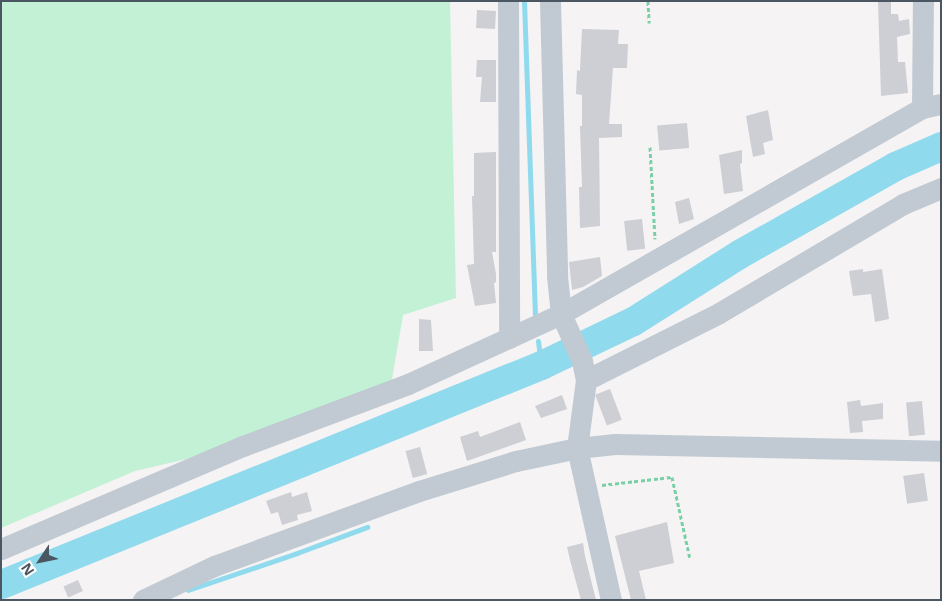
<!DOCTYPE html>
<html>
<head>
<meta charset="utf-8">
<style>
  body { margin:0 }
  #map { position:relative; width:942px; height:601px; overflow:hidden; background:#f5f3f3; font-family:"Noto Sans",sans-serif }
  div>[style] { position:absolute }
  .green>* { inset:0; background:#c3f1d5 }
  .stream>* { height:5px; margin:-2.5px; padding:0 2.5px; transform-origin:2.5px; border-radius:2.5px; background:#90daee }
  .river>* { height:29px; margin:-14.5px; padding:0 14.5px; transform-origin:14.5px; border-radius:14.5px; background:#90daee }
  .building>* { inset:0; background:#cdcfd5; transform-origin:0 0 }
  .path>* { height:3px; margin-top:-1.5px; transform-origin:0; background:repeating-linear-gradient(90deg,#7ad0a6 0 4px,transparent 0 6.5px) }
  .minor>* { height:21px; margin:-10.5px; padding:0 10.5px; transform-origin:10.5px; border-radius:10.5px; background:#c1cad2 }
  span { translate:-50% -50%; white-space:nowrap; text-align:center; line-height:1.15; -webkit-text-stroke:4px #fff; paint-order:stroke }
  .frame { position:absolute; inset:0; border:2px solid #4a5661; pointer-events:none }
  .north { position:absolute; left:15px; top:536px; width:50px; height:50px; -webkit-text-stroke:4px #fff; paint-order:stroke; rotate:236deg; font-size:14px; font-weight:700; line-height:20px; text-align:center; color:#4a5661 }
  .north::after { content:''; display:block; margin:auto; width:18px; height:22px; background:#4a5661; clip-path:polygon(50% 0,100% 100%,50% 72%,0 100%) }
</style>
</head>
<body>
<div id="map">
  <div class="green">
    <div style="clip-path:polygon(1px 1px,450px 1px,456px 298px,403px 315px,390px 391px,243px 446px,135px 471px,1px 528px)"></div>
  </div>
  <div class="stream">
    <div style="left:524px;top:1px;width:313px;rotate:88deg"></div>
    <div style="left:538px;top:341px;width:24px;rotate:83deg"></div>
    <div style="left:188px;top:590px;width:115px;rotate:-18.7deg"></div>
    <div style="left:297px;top:553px;width:75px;rotate:-20.4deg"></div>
  </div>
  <div class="river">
    <div style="left:1px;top:584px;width:583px;rotate:-22.08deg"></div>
    <div style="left:541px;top:365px;width:102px;rotate:-25.6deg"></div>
    <div style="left:633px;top:321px;width:125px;rotate:-32.3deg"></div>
    <div style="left:739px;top:254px;width:179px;rotate:-29.4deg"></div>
    <div style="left:895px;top:166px;width:50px;rotate:-23.5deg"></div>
  </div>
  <div class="building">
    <div style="clip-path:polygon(878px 1px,891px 1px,891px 14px,898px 14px,899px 21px,909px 19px,910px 34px,897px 37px,898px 62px,905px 62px,908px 93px,881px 96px)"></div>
    <div style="left:477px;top:10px;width:19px;height:18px;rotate:3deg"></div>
    <div style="clip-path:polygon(582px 29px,619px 30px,618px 44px,628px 44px,627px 68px,613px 68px,609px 124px,622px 124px,622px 137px,599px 138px,600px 226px,580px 228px,579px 187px,582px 187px,580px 126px,582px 126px,582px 95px,576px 94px,577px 70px,580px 71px)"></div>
    <div style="clip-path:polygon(477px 60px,496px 60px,496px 102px,480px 102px,482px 77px,476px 77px)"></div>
    <div style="clip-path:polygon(768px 110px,773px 140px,763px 143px,765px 154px,753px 157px,746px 116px)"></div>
    <div style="left:687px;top:123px;width:25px;height:30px;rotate:85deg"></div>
    <div style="clip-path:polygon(742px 150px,742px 163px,740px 164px,743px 191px,724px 194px,719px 155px)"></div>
    <div style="clip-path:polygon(496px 152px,496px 252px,492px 252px,496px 274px,496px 282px,494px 283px,496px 303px,475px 306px,467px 265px,474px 264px,472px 196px,474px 196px,474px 153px)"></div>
    <div style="clip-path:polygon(689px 198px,694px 219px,679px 224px,675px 202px)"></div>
    <div style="left:642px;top:219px;width:30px;height:18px;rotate:84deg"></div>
    <div style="clip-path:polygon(600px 257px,602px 276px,583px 287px,572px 290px,569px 262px)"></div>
    <div style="clip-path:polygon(863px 269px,863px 272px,882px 269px,889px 319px,875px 322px,871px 294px,853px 296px,849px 271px)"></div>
    <div style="clip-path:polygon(419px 319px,431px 320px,433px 351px,419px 351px)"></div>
    <div style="left:610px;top:389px;width:33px;height:16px;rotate:69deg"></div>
    <div style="clip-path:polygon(562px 395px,567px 409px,541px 418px,535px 406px)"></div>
    <div style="clip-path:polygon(860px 400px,861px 406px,883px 403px,883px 419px,862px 421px,863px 432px,850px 433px,847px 402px)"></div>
    <div style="left:922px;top:401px;width:34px;height:16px;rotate:85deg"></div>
    <div style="clip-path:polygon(520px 422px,526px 440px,467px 461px,460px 437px,478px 431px,480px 437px)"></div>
    <div style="left:420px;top:447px;width:28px;height:15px;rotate:75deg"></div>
    <div style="left:924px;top:473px;width:28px;height:21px;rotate:82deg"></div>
    <div style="clip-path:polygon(291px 492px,292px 497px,307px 492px,312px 511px,297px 515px,298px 520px,282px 525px,278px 512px,271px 514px,266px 501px)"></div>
    <div style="clip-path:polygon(667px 522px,674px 563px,639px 571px,646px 600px,631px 600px,615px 536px)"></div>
    <div style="clip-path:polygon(583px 543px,585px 556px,596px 600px,581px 600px,570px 560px,567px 547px)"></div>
    <div style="left:78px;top:580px;width:12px;height:16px;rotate:66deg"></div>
  </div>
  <div class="path">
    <div style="left:648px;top:1px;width:22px;rotate:87deg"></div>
    <div style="left:650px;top:147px;width:92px;rotate:86.9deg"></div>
    <div style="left:602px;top:485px;width:70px;rotate:-6.5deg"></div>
    <div style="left:672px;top:477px;width:84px;rotate:77.6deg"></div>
  </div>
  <div class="minor">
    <div style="left:508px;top:1px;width:337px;rotate:89.8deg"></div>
    <div style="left:550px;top:1px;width:275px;rotate:88.5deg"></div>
    <div style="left:557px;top:276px;width:38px;rotate:84deg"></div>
    <div style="left:561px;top:314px;width:51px;rotate:65.9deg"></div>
    <div style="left:582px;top:361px;width:19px;rotate:78deg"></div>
    <div style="left:586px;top:380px;width:69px;rotate:97.5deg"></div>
    <div style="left:577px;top:448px;width:156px;rotate:77.4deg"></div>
    <div style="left:922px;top:108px;width:107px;rotate:-89.5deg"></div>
    <div style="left:586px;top:380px;width:149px;rotate:-26.7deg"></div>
    <div style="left:719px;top:313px;width:214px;rotate:-30.6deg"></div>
    <div style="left:903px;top:204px;width:41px;rotate:-22.8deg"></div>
    <div style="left:1px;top:549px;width:263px;rotate:-23.1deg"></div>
    <div style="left:243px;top:446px;width:176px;rotate:-20.6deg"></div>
    <div style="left:408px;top:384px;width:168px;rotate:-24.6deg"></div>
    <div style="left:561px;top:314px;width:416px;rotate:-29.7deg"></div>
    <div style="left:922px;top:108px;width:19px;rotate:-12deg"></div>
    <div style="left:143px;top:600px;width:79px;rotate:-25.6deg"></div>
    <div style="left:214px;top:566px;width:218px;rotate:-20.1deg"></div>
    <div style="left:419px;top:491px;width:102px;rotate:-17.2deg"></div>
    <div style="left:516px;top:461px;width:62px;rotate:-12deg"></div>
    <div style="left:577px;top:448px;width:38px;rotate:-6deg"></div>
    <div style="left:615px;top:444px;width:326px;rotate:1.2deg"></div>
  </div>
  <div class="frame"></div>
  <div class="north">N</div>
</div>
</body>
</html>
